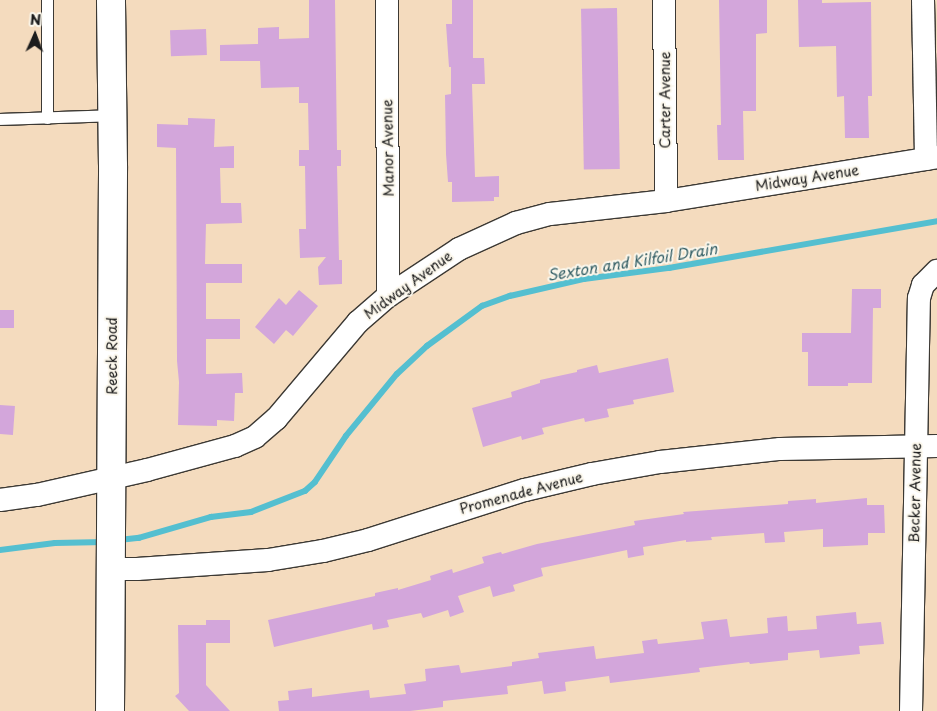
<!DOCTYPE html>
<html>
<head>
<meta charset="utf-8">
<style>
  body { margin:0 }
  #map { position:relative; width:937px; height:711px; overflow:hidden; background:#f4dbbe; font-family:"Playpen Sans",sans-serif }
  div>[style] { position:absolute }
  .stream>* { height:5.5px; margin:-2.75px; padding:0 2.75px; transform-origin:2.75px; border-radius:2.75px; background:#54bfd0 }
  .building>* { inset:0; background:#d3a6db; transform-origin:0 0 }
  .roads { filter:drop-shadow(1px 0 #3c3934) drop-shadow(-1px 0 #3c3934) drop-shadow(0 1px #3c3934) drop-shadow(0 -1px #3c3934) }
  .service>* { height:11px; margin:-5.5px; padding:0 5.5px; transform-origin:5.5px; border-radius:5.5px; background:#fff }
  .minor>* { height:22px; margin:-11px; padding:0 11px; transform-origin:11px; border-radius:11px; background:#fff }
  .tertiary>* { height:28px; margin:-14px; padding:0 14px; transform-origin:14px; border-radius:14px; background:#fff }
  span { translate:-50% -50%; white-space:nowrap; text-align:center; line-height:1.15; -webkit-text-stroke:4px #fbf7ec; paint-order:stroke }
  .street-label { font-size:14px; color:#1c1c1c }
  .water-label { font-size:15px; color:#325d64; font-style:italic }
  .north { position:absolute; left:10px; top:10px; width:50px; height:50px; -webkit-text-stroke:4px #fbf7ec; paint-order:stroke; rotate:2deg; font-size:14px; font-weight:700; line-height:20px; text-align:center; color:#1c1c1c }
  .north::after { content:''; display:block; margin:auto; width:18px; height:22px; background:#1c1c1c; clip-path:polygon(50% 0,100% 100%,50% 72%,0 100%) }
</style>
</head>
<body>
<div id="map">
  <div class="stream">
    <div style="left:119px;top:540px;width:20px;rotate:-6deg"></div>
    <div style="left:139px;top:538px;width:75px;rotate:-16.3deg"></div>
    <div style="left:211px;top:517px;width:40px;rotate:-7.1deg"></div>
    <div style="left:251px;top:512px;width:58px;rotate:-21.3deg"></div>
    <div style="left:305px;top:491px;width:13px;rotate:-42deg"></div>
    <div style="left:315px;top:482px;width:55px;rotate:-56deg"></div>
    <div style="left:346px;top:436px;width:80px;rotate:-50.6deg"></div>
    <div style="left:397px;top:374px;width:41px;rotate:-43deg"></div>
    <div style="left:427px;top:346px;width:68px;rotate:-36deg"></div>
    <div style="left:482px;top:306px;width:30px;rotate:-20deg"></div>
    <div style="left:510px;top:296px;width:76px;rotate:-12.9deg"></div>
    <div style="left:584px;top:279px;width:86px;rotate:-7.4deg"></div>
    <div style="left:669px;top:268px;width:272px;rotate:-9.9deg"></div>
    <div style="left:0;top:550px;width:55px;rotate:-7.3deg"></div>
    <div style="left:55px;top:543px;width:50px;rotate:-1.1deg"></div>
  </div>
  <div class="building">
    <div style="clip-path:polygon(309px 0,335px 0,337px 150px,341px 150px,341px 166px,337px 166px,339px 260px,342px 260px,342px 284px,319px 285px,318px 267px,326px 257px,300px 258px,299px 229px,306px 229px,305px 166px,299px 166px,299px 150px,309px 150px,308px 103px,299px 103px,299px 87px,261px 88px,260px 61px,220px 61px,220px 45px,258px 44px,258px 28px,279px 27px,279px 39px,309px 38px)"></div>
    <div style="clip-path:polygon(452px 0,473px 0,473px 58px,484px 58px,485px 84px,472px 84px,475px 177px,499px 176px,499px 197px,494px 197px,494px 201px,452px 202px,452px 182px,448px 182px,446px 154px,445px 95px,451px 94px,451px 67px,449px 67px,446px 24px,452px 24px)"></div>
    <div style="clip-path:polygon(719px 0,767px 0,767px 33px,756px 34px,756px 111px,743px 111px,744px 160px,718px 160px,717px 125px,721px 125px)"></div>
    <div style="clip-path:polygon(798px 0,822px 0,822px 3px,871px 2px,872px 96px,868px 96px,869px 138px,845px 138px,844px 96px,837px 97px,836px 46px,799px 47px)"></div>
    <div style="left:617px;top:8px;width:161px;height:36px;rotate:89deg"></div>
    <div style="left:206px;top:29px;width:26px;height:36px;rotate:88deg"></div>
    <div style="clip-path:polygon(188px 118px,215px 119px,214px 147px,234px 146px,234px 168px,220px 168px,221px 203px,241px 203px,242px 223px,206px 224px,205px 264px,242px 264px,242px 283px,206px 283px,206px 319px,240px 319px,240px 339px,206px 339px,206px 374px,242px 373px,243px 393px,235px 393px,234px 421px,217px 420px,217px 426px,178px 425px,179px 382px,177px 361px,176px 148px,157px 147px,157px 124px,188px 125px)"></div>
    <div style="clip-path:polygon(852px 289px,881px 289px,881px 308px,873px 308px,872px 383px,848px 383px,848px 386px,808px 386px,808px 352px,802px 352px,802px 333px,851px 333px)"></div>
    <div style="clip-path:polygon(299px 290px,318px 306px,293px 336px,286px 330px,274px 344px,255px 327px,279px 298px,286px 305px)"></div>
    <div style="left:0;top:310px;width:14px;height:18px"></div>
    <div style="clip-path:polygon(668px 358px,674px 392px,633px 400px,634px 404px,607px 409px,609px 417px,585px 422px,584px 418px,542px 428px,544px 434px,522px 440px,521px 436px,483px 447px,472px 408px,512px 397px,511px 392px,540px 383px,540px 380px,577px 372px,577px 370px,597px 365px,599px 373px)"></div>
    <div style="left:0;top:405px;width:15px;height:29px;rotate:4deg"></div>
    <div style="clip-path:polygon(867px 498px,867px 505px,884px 505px,885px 533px,868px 533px,868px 545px,823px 547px,823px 529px,784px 532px,785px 542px,765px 543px,764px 533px,711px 537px,712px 540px,686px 542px,686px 540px,643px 547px,644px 555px,628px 558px,627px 550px,541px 568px,543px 576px,513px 585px,515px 591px,493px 597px,490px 586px,458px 596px,464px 612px,450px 617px,448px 610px,423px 618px,421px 613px,387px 620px,389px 627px,373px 630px,372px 624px,274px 647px,268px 620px,375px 596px,375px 593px,398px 588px,398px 590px,431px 580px,430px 576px,452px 569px,453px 573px,484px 563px,482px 557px,501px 552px,502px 554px,537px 544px,635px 525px,634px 521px,684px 514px,683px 512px,788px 504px,788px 501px,816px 499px,816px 503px)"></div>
    <div style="clip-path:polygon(856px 612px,857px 624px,881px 622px,884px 644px,859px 646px,860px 654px,820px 658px,819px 650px,788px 653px,788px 660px,750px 664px,749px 662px,699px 668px,700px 672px,610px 683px,609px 676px,565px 682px,566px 691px,544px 694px,542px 681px,507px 686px,508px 694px,443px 701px,443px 707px,410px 711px,279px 711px,278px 701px,289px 700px,288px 691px,312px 688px,312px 697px,369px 690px,370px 698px,406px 694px,404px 684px,426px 681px,425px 669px,459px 665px,461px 673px,512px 666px,512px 662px,539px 658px,538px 653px,594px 646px,596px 659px,644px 653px,642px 641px,657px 639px,658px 644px,704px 639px,701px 622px,727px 619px,730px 637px,768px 633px,767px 618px,787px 616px,788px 631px,817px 629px,816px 616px)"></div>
    <div style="clip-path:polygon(206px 620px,230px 620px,230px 643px,206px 643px,206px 685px,230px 711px,189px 711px,175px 696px,179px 693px,178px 625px,206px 625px)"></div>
  </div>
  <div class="roads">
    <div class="service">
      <div style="left:47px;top:0;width:118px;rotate:90deg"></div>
      <div style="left:0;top:119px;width:112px;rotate:-2deg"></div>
    </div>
    <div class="minor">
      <div style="left:387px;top:0;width:296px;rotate:89.8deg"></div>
      <div style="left:664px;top:0;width:201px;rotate:89.4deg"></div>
      <div style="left:923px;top:0;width:159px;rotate:88.9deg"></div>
      <div style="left:0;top:500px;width:37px;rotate:-8deg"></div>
      <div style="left:37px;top:495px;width:113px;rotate:-12.8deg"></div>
      <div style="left:147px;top:470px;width:91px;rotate:-15.3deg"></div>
      <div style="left:235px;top:446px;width:22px;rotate:-24deg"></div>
      <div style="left:255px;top:437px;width:28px;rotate:-41deg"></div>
      <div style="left:276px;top:419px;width:127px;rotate:-49.8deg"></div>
      <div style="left:358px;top:322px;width:40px;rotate:-41deg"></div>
      <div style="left:388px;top:296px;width:85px;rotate:-33.5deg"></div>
      <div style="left:459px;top:249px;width:63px;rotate:-24.5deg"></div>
      <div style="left:516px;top:223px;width:35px;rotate:-15deg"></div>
      <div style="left:550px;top:214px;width:117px;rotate:-6.4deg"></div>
      <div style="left:666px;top:201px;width:275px;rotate:-9.2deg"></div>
      <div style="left:111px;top:569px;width:26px"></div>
      <div style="left:137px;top:569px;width:131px;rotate:-3.9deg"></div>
      <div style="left:268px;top:560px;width:56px;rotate:-9.3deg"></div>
      <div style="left:323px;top:551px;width:46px;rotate:-13.7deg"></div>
      <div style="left:368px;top:540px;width:165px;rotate:-17.7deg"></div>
      <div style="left:525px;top:490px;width:69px;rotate:-13.4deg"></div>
      <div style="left:592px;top:474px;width:69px;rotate:-10deg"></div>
      <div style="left:660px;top:462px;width:121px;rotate:-6.2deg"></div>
      <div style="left:780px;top:449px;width:157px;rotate:-1.1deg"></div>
      <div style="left:911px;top:711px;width:413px;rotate:-88.9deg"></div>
      <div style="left:919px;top:298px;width:14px;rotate:-73deg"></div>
      <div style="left:923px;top:285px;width:20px;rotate:-45deg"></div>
    </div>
    <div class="tertiary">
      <div style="left:110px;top:711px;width:545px;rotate:-89.68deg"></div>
      <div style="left:113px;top:166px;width:166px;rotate:-90.7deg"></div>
    </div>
  </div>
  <div class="street-label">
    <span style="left:665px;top:100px;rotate:-90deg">Carter Avenue</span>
    <span style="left:388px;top:148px;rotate:-91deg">Manor Avenue</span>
    <span style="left:807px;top:178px;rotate:-9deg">Midway Avenue</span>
    <span style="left:408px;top:285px;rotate:-36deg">Midway Avenue</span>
    <span style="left:112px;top:356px;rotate:-90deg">Reeck Road</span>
    <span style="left:521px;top:493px;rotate:-15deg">Promenade Avenue</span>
    <span style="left:915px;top:493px;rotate:-89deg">Becker Avenue</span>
  </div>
  <div class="water-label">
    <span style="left:632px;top:261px;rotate:-9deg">Sexton and Kilfoil Drain</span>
  </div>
  <div class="north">N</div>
</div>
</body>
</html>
